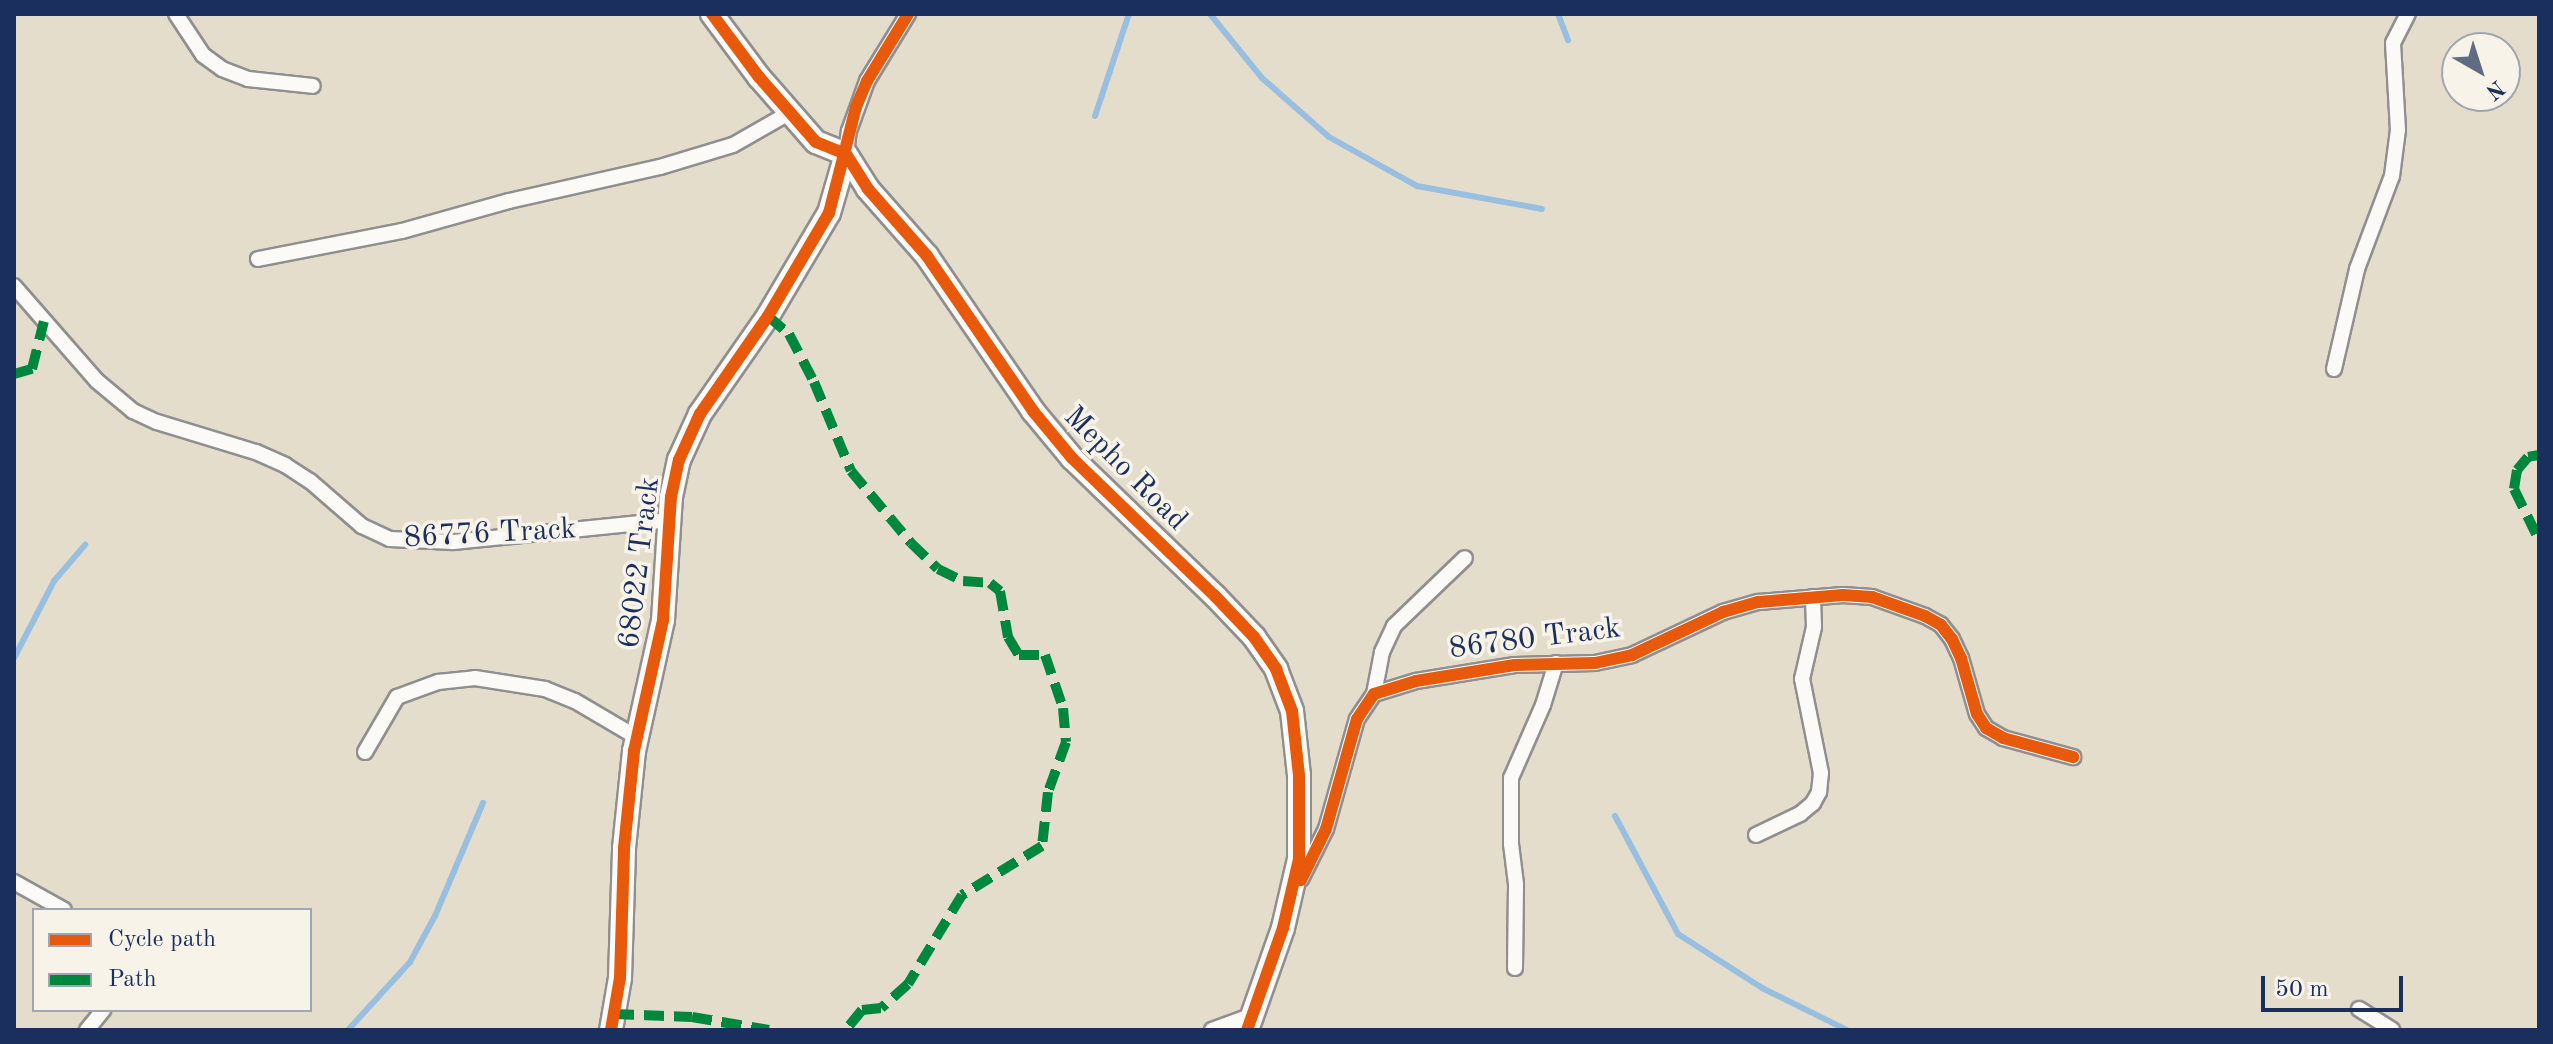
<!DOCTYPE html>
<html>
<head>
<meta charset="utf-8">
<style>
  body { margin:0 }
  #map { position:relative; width:2553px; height:1044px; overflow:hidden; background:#e4ddcc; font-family:"Old Standard TT",serif }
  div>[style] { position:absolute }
  .stream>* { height:6px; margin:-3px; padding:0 3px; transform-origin:3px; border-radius:3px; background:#99bfe0 }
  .roads { filter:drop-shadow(2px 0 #908f8f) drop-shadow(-2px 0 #908f8f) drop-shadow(0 2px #908f8f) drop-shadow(0 -2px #908f8f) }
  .street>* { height:14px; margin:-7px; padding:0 7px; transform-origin:7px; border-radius:7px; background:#fbfaf7 }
  .secondary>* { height:22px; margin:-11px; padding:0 11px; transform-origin:11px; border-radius:11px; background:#fbfaf7 }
  .quiet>* { height:10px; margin-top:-5px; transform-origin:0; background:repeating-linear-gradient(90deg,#00873e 0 20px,transparent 0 30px) }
  .cycleway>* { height:12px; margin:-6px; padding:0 6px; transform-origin:6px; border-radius:6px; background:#e8590c }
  span { translate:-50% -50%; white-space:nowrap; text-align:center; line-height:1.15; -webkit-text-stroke:7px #f7f3e8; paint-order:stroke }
  .street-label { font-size:30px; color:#1b2f5e }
  .frame { position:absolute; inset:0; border:16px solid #1b2f5e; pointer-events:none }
  .legend { position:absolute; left:32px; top:908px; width:280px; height:104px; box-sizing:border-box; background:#f7f3e8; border:2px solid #9fa5b1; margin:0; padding:10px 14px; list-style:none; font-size:24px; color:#1b2f5e }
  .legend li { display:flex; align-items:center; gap:16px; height:40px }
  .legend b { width:40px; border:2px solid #9fa5b1 }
  .north { position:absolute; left:2441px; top:32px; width:80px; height:80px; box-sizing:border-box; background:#f7f3e8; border:2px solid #9fa5b1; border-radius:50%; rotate:141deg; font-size:22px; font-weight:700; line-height:32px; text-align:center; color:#1b2f5e }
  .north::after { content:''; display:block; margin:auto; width:28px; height:36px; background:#616c84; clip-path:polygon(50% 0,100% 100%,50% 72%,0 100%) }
  .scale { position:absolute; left:2261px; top:976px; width:142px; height:36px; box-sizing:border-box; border:4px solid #1b2f5e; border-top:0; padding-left:10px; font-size:24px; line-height:28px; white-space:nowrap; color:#1b2f5e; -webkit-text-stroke:6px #f7f3e8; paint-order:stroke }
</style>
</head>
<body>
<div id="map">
  <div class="stream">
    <div style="left:1210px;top:14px;width:82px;rotate:50.9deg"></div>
    <div style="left:1262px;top:78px;width:89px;rotate:41.4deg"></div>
    <div style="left:1329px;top:137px;width:101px;rotate:29.1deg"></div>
    <div style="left:1417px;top:186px;width:127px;rotate:10.4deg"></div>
    <div style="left:1558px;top:14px;width:28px;rotate:69deg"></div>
    <div style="left:1095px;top:116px;width:108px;rotate:-71.6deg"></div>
    <div style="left:14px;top:658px;width:87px;rotate:-62.5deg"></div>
    <div style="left:54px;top:581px;width:48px;rotate:-49.3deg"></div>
    <div style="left:1615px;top:816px;width:134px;rotate:61.9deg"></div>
    <div style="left:1678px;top:934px;width:100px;rotate:32.7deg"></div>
    <div style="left:1762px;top:988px;width:95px;rotate:26.3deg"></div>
    <div style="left:348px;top:1030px;width:92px;rotate:-47.6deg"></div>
    <div style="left:410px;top:962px;width:52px;rotate:-61.5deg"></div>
    <div style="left:435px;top:916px;width:123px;rotate:-67deg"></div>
  </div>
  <div class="roads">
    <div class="street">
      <div style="left:176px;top:14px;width:49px;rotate:56.6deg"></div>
      <div style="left:203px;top:55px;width:24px;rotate:36deg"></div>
      <div style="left:222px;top:69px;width:28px;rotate:21deg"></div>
      <div style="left:248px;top:79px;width:65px;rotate:6.1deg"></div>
      <div style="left:846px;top:154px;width:23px;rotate:-83deg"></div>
      <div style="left:849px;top:131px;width:53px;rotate:-70.2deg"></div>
      <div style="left:867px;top:81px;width:79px;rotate:-58.5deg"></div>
      <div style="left:258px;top:259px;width:147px;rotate:-11deg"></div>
      <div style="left:402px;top:231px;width:111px;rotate:-15.7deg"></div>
      <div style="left:509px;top:201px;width:155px;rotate:-12.7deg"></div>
      <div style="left:660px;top:167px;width:76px;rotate:-16.8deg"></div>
      <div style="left:733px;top:145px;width:64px;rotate:-29.7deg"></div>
      <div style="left:14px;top:286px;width:126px;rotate:48.9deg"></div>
      <div style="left:97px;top:381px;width:47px;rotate:39.8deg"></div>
      <div style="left:133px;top:411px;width:26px;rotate:25deg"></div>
      <div style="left:157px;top:422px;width:103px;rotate:16.9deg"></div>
      <div style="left:256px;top:452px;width:32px;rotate:24deg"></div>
      <div style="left:285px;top:465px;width:30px;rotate:33deg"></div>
      <div style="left:310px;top:481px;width:69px;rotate:40.9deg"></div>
      <div style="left:362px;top:526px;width:31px;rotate:25deg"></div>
      <div style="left:390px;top:539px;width:63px;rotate:2.7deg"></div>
      <div style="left:453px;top:542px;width:218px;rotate:-5.8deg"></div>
      <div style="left:2334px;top:369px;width:103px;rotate:-77deg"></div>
      <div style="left:2357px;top:269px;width:99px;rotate:-69.4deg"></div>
      <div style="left:2392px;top:176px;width:46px;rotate:-82.6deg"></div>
      <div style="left:2398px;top:130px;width:87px;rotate:-93.3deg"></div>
      <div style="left:2393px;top:43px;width:33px;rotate:-63deg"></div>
      <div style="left:1374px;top:694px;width:43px;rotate:-79.2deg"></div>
      <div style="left:1382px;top:652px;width:29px;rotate:-65deg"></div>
      <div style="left:1394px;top:626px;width:98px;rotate:-43.8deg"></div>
      <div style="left:365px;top:752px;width:64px;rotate:-59.8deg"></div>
      <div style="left:397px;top:697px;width:44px;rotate:-20.1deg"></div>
      <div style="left:438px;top:682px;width:37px;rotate:-6deg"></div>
      <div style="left:475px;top:678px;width:71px;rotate:8.9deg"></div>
      <div style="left:545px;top:689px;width:32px;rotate:22deg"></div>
      <div style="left:575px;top:701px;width:71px;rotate:30.5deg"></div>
      <div style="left:1756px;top:835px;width:49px;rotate:-25.5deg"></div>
      <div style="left:1800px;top:814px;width:17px;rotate:-40deg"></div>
      <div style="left:1813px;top:803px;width:13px;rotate:-61deg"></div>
      <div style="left:1819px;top:792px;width:19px;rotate:-84deg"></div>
      <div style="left:1821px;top:773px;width:96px;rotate:-101.4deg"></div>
      <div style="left:1802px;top:679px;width:53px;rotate:-77deg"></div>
      <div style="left:1814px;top:627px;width:30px;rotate:-92deg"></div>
      <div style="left:1301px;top:879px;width:56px;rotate:-63.4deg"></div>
      <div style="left:1326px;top:829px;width:114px;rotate:-74.3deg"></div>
      <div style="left:1357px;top:719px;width:30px;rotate:-56deg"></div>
      <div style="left:1374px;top:694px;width:44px;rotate:-17.2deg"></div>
      <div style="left:1416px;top:681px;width:100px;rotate:-9.2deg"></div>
      <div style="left:1515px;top:665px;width:80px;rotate:-1.4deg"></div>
      <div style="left:1595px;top:663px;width:38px;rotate:-12deg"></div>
      <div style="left:1632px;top:655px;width:101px;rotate:-25.3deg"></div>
      <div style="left:1723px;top:612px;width:37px;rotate:-16deg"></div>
      <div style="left:1759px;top:602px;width:84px;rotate:-4.8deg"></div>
      <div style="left:1843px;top:595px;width:29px;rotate:4deg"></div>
      <div style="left:1872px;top:597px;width:56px;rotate:19.7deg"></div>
      <div style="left:1925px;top:616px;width:18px;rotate:29deg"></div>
      <div style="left:1941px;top:625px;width:18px;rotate:52deg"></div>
      <div style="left:1952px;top:639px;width:21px;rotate:65deg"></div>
      <div style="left:1961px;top:658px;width:58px;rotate:74.1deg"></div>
      <div style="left:1977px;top:714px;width:17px;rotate:57deg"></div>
      <div style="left:1986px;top:728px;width:20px;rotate:30deg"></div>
      <div style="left:2003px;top:738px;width:73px;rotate:15.2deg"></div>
      <div style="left:14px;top:882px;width:57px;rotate:29.2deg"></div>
      <div style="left:1515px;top:968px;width:84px;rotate:-89.3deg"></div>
      <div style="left:1516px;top:884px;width:40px;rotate:-97.1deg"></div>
      <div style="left:1511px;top:844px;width:66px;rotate:-90deg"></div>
      <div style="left:1511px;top:778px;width:80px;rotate:-66.3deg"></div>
      <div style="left:1543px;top:705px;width:44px;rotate:-72.8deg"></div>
      <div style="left:2359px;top:1009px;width:39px;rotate:32deg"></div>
      <div style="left:87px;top:1030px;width:26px;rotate:-51deg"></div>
      <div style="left:1212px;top:1030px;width:40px;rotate:-20.2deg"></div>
    </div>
    <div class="secondary">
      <div style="left:712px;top:14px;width:79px;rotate:53.3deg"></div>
      <div style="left:759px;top:77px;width:86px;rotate:48.8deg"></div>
      <div style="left:816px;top:142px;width:32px;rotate:22deg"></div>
      <div style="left:846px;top:154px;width:41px;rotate:57.8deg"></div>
      <div style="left:868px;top:189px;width:89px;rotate:48.6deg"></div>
      <div style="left:927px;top:256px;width:188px;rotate:55.6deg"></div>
      <div style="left:1033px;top:411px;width:61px;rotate:50.3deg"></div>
      <div style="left:1072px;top:458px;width:199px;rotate:44deg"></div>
      <div style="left:1215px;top:596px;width:57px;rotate:46.4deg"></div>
      <div style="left:1254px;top:637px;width:39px;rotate:55deg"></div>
      <div style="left:1276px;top:669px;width:45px;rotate:69.1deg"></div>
      <div style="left:1292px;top:711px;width:64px;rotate:83.8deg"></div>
      <div style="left:1299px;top:775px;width:84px;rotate:90deg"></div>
      <div style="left:1299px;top:859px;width:71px;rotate:103.1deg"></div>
      <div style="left:1283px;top:928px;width:108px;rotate:109.4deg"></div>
      <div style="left:611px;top:1030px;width:53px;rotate:-80.2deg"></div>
      <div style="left:620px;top:978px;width:130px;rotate:-88.2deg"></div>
      <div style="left:624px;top:848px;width:98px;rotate:-84.1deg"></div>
      <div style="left:634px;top:751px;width:134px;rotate:-77.5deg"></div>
      <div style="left:663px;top:620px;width:123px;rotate:-86.3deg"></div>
      <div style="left:671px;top:497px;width:38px;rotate:-78deg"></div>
      <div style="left:679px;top:460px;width:51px;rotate:-65.5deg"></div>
      <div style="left:700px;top:414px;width:119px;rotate:-55.2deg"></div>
      <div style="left:768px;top:316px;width:120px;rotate:-59.4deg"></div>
      <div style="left:829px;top:213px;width:61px;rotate:-73.9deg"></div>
    </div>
  </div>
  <div class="quiet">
    <div style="left:768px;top:316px;width:28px;rotate:41deg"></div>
    <div style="left:789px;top:334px;width:54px;rotate:62.5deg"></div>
    <div style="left:814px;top:382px;width:96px;rotate:67.4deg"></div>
    <div style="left:851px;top:471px;width:94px;rotate:50.2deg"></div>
    <div style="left:911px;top:543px;width:37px;rotate:44deg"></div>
    <div style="left:938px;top:569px;width:28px;rotate:26deg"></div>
    <div style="left:963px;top:581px;width:27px;rotate:4deg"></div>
    <div style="left:990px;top:583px;width:13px;rotate:39deg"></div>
    <div style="left:1000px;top:591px;width:47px;rotate:80.1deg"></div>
    <div style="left:1008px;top:637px;width:21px;rotate:59deg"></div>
    <div style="left:1019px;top:655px;width:26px"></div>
    <div style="left:1045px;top:655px;width:56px;rotate:71.2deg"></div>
    <div style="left:1063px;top:708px;width:34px;rotate:85deg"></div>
    <div style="left:1066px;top:742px;width:53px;rotate:109.8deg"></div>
    <div style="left:1048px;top:792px;width:54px;rotate:96.3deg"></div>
    <div style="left:1042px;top:846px;width:94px;rotate:148.5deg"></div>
    <div style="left:962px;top:895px;width:104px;rotate:121.2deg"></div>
    <div style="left:908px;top:984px;width:36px;rotate:138deg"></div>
    <div style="left:881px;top:1008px;width:19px;rotate:174deg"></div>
    <div style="left:862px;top:1010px;width:26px;rotate:129deg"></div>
    <div style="left:14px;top:374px;width:19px;rotate:-16deg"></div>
    <div style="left:32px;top:369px;width:49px;rotate:-76deg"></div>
    <div style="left:2539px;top:455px;width:11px;rotate:170deg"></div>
    <div style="left:2528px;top:457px;width:17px;rotate:130deg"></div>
    <div style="left:2517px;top:470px;width:19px;rotate:99deg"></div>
    <div style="left:2514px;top:489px;width:57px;rotate:63.9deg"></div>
    <div style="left:614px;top:1014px;width:78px;rotate:2.2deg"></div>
    <div style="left:692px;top:1017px;width:78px;rotate:9.6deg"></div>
  </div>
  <div class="cycleway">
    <div style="left:712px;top:14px;width:79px;rotate:53.3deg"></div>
    <div style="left:759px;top:77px;width:86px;rotate:48.8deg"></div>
    <div style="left:816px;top:142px;width:32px;rotate:22deg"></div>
    <div style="left:846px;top:154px;width:41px;rotate:57.8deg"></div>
    <div style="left:868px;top:189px;width:89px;rotate:48.6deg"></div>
    <div style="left:927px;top:256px;width:188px;rotate:55.6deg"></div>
    <div style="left:1033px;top:411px;width:61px;rotate:50.3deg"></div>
    <div style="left:1072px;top:458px;width:199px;rotate:44deg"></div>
    <div style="left:1215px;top:596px;width:57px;rotate:46.4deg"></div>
    <div style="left:1254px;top:637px;width:39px;rotate:55deg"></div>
    <div style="left:1276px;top:669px;width:45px;rotate:69.1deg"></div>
    <div style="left:1292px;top:711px;width:64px;rotate:83.8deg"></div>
    <div style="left:1299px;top:775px;width:84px;rotate:90deg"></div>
    <div style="left:1299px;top:859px;width:71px;rotate:103.1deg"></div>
    <div style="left:1283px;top:928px;width:108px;rotate:109.4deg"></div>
    <div style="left:1301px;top:880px;width:57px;rotate:-63.9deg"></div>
    <div style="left:1326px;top:829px;width:114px;rotate:-74.3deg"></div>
    <div style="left:1357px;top:719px;width:30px;rotate:-56deg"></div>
    <div style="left:1374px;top:694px;width:44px;rotate:-17.2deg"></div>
    <div style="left:1416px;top:681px;width:100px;rotate:-9.2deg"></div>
    <div style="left:1515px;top:665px;width:80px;rotate:-1.4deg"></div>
    <div style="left:1595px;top:663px;width:38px;rotate:-12deg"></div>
    <div style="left:1632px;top:655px;width:101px;rotate:-25.3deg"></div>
    <div style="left:1723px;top:612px;width:37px;rotate:-16deg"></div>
    <div style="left:1759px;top:602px;width:84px;rotate:-4.8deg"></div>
    <div style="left:1843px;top:595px;width:29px;rotate:4deg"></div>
    <div style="left:1872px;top:597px;width:56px;rotate:19.7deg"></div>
    <div style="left:1925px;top:616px;width:18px;rotate:29deg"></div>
    <div style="left:1941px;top:625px;width:18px;rotate:52deg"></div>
    <div style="left:1952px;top:639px;width:21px;rotate:65deg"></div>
    <div style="left:1961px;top:658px;width:58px;rotate:74.1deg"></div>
    <div style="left:1977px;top:714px;width:17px;rotate:57deg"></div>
    <div style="left:1986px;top:728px;width:20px;rotate:30deg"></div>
    <div style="left:2003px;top:738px;width:73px;rotate:15.2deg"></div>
    <div style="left:611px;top:1030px;width:53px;rotate:-80.2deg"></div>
    <div style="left:620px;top:978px;width:130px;rotate:-88.2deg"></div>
    <div style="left:624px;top:848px;width:98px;rotate:-84.1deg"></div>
    <div style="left:634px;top:751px;width:134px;rotate:-77.5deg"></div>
    <div style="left:663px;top:620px;width:123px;rotate:-86.3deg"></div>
    <div style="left:671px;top:497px;width:38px;rotate:-78deg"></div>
    <div style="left:679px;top:460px;width:51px;rotate:-65.5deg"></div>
    <div style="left:700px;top:414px;width:119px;rotate:-55.2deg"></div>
    <div style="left:768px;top:316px;width:120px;rotate:-59.4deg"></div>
    <div style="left:829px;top:213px;width:109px;rotate:-75.7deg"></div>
    <div style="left:856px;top:107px;width:28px;rotate:-67deg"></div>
    <div style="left:867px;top:81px;width:79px;rotate:-58.5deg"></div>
  </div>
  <div class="street-label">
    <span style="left:1125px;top:469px;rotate:45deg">Mepho Road</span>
    <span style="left:490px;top:534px;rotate:-3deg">86776 Track</span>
    <span style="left:640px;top:563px;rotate:-83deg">68022 Track</span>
    <span style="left:1535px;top:639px;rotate:-7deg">86780 Track</span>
  </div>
  <div class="frame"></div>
  <ul class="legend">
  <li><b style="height:10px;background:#e8590c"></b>Cycle path</li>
  <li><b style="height:10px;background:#00873e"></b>Path</li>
  </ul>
  <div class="north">N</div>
  <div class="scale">50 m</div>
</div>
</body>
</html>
